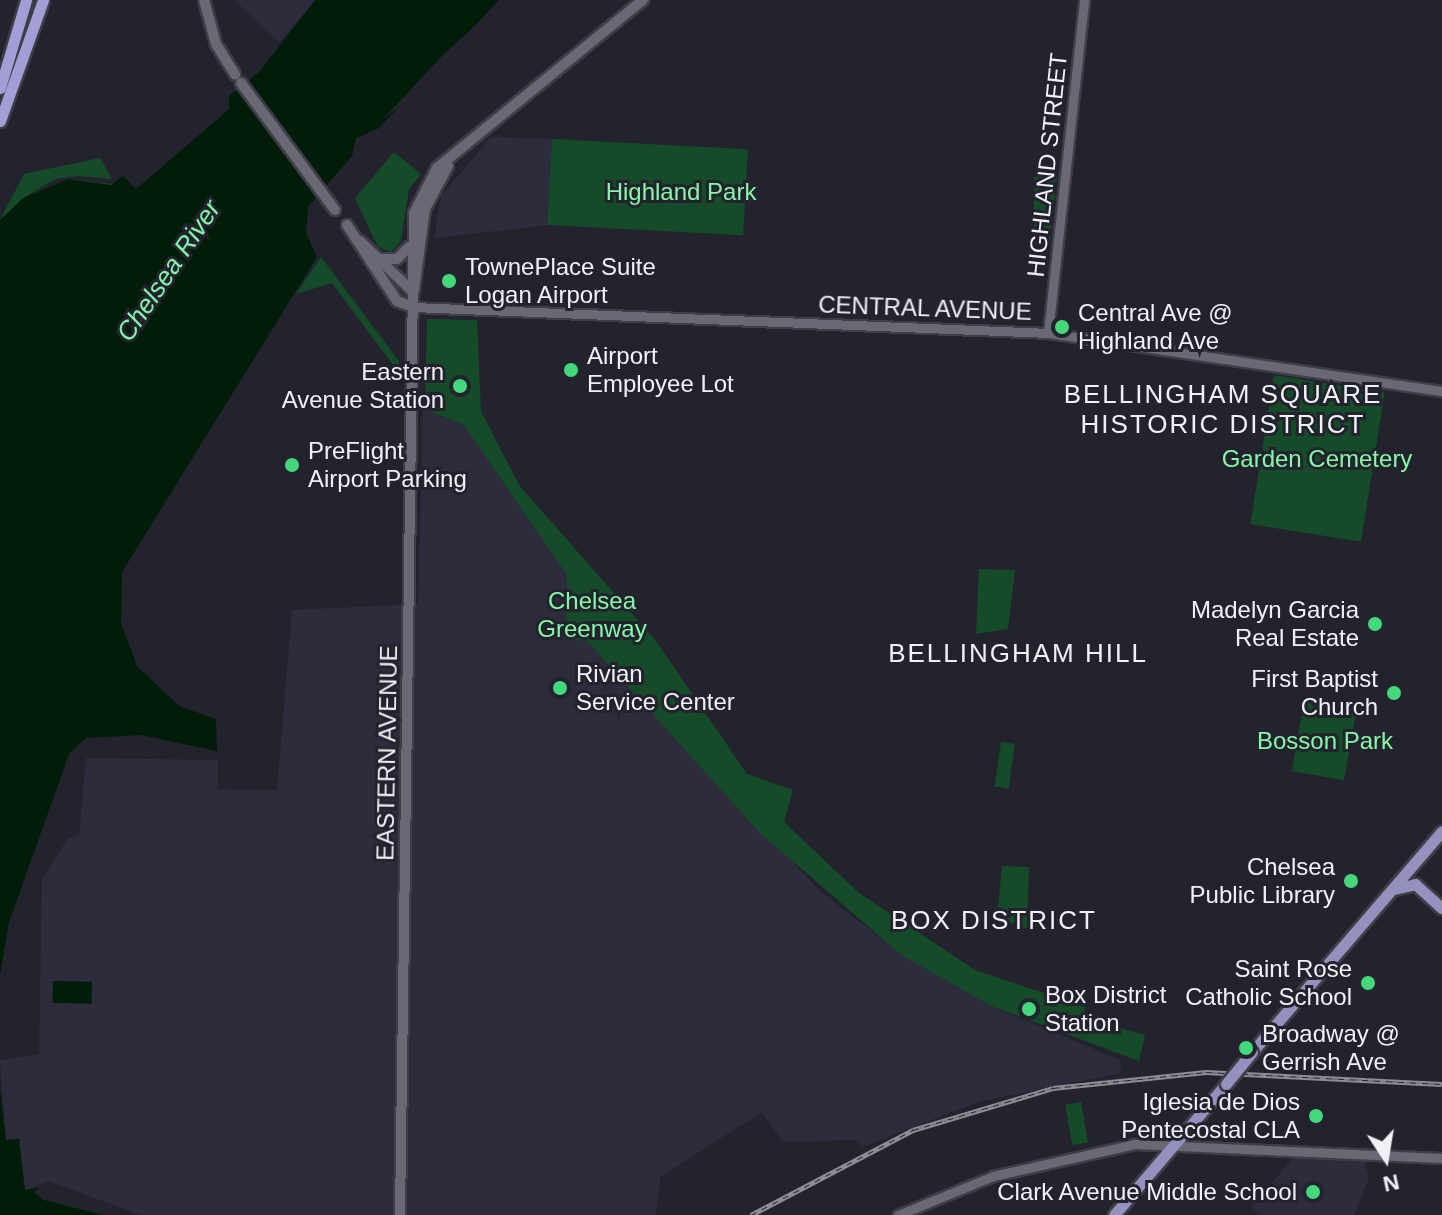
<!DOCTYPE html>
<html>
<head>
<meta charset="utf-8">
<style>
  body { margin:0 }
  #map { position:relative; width:1442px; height:1215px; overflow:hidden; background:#23232e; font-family:Helvetica,sans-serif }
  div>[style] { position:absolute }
  .built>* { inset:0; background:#2d2c3c }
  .green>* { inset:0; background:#154b28; transform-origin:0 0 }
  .water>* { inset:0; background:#021c0a; transform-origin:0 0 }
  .pier>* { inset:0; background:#23232e }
  .roads { filter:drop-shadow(2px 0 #3f3e48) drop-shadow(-2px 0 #3f3e48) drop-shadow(0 2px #3f3e48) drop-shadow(0 -2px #3f3e48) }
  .tertiary>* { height:9px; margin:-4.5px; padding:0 4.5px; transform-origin:4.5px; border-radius:4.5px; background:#696875 }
  .secondary>* { height:10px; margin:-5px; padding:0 5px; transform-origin:5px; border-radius:5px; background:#696875 }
  .primary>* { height:11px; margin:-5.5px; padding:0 5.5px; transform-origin:5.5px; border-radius:5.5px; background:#9491be }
  .trunk>* { height:11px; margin:-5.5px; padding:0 5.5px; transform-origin:5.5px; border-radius:5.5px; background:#a29fd6 }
  .rail>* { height:5px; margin-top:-2.5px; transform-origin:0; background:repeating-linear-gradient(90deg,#23232e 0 6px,#8d8d96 0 12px); box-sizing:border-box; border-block:2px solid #8d8d96 }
  .bridges { filter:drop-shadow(2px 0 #3f3e48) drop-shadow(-2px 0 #3f3e48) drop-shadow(0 2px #3f3e48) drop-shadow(0 -2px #3f3e48) }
  .primary-bridge>* { height:11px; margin:-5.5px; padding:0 5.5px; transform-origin:5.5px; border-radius:5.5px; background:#9491be }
  .dots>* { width:22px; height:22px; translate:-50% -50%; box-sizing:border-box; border:4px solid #23232e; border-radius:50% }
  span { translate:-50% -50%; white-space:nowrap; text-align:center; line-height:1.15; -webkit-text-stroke:6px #23232e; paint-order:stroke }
  .street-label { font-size:24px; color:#f0f0f7 }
  .park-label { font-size:24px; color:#86f7a7 }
  .poi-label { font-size:24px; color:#f0f0f7 }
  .left { translate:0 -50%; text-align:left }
  .right { translate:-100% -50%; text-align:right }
  .water-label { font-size:26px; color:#84f5a6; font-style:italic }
  .neighbourhood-label { font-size:26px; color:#f0f0f7; letter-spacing:2px }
  .north { position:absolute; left:1346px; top:1119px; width:80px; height:80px; -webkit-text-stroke:6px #23232e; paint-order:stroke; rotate:168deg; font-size:22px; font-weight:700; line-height:32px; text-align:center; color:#f0f0f7 }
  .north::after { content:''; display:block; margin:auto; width:28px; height:36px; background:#f0f0f7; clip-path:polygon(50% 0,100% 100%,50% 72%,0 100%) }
</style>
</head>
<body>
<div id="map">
  <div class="built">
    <div style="clip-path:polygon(234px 0,317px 0,279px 42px)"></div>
    <div style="clip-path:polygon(491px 137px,552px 139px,549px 225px,434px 238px,441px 196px)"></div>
    <div style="clip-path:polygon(423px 410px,463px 424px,567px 575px,566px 639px,587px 641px,820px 891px,901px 954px,991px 1006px,1120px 1060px,1121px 1073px,981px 1101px,862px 1147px,858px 1140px,783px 1142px,762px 1112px,660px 1177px,656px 1215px,141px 1215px,48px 1181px,25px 1190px,19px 1139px,6px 1140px,0 1060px,39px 1054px,42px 880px,68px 838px,79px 836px,86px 758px,218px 760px,218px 789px,277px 790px,292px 610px,418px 604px)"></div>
    <div style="clip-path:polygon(1295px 1156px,1364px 1160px,1369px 1178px,1354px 1215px,1261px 1215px,1251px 1207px)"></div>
  </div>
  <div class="green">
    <div style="left:552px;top:139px;width:196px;height:86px;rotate:3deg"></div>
    <div style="clip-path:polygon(394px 152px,421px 174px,409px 189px,401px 241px,391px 252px,378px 247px,355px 198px)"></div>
    <div style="clip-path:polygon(100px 158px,112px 179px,78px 176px,55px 179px,23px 198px,68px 179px,113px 184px,115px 191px,0 220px,24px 174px)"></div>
    <div style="clip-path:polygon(1034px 177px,1057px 177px,1050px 244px,1034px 243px)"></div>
    <div style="clip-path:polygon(321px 257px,399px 361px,399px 373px,332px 283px,296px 294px)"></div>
    <div style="clip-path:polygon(427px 319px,477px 320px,481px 411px,519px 485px,656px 641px,747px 774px,793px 790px,784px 822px,859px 893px,975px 970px,1085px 1007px,1083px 1018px,1145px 1035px,1139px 1061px,991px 1006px,900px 954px,761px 834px,587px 641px,565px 639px,567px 575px,463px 424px,425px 410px)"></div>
    <div style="left:1274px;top:375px;width:112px;height:151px;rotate:9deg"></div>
    <div style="clip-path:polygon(979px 569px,1015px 570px,1008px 629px,976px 634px)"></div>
    <div style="left:1304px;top:702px;width:53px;height:70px;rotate:10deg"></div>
    <div style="left:1001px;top:742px;width:14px;height:45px;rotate:8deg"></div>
    <div style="clip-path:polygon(1002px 866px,1029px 867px,1027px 928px,997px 919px)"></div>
    <div style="left:1081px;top:1102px;width:41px;height:16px;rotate:80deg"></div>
  </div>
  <div class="water">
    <div style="clip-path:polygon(315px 0,499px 0,379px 128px,356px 138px,352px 156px,308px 207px,306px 233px,317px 257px,122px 572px,121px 624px,137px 666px,179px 706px,216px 719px,217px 751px,141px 735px,86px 738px,69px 754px,9px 922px,0 975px,0 220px,23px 198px,68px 179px,111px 185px,123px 176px,136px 189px,229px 109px,229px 96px,259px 72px)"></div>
    <div style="left:53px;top:981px;width:39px;height:22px;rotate:1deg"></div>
    <div style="clip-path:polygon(0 1089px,6px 1140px,19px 1139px,25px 1190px,39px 1188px,34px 1193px,44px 1200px,103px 1215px,0 1215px)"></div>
  </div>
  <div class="pier">
    <div style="clip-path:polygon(503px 0,417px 94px,384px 118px,443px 55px)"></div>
  </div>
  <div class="roads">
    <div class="tertiary">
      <div style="left:413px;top:307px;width:636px;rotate:2.34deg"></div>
      <div style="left:1048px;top:333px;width:398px;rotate:8.4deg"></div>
      <div style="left:1048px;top:333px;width:335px;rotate:-83.8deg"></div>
      <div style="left:898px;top:1215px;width:103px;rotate:-22.3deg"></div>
      <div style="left:993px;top:1176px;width:146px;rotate:-12.7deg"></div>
      <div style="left:1135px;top:1144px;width:307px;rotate:2.6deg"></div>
    </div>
    <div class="secondary">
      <div style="left:204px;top:0;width:46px;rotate:74.7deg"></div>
      <div style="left:216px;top:44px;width:36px;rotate:58deg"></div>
      <div style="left:241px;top:83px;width:158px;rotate:53.5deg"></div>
      <div style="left:347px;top:225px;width:91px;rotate:56.7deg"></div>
      <div style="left:397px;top:301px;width:17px;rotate:21deg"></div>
      <div style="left:360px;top:241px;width:72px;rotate:43.9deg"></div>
      <div style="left:379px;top:259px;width:18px"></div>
      <div style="left:397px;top:259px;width:17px;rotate:-45deg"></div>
      <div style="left:414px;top:290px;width:82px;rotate:-82.3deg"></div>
      <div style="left:425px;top:209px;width:49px;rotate:-61.9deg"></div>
      <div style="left:400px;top:1215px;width:1002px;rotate:-89.2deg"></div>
      <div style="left:414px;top:213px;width:51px;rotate:-62.9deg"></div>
      <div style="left:437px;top:168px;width:266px;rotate:-39.2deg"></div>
    </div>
    <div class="primary">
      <div style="left:1394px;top:889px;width:22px;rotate:-13deg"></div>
      <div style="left:1415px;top:884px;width:36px;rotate:42deg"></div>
      <div style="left:1252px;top:1052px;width:291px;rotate:-49.3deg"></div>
      <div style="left:1114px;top:1215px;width:172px;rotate:-49.5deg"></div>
    </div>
    <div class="trunk">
      <div style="left:0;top:88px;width:92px;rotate:-73.5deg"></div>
      <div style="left:0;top:121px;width:128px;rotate:-70.4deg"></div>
    </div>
  </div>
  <div class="rail">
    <div style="left:751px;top:1215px;width:183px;rotate:-27.7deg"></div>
    <div style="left:913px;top:1130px;width:146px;rotate:-16.7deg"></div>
    <div style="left:1053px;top:1088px;width:154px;rotate:-6deg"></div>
    <div style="left:1206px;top:1072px;width:236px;rotate:2.9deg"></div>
  </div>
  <div class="bridges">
    <div class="primary-bridge">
      <div style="left:1226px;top:1084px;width:41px;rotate:-50.9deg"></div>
    </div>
  </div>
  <div class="dots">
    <div style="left:449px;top:281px;background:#44d77b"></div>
    <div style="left:1062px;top:327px;background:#44d77b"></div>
    <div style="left:571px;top:370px;background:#44d77b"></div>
    <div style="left:460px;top:386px;background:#44d77b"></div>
    <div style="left:292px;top:465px;background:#44d77b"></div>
    <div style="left:1375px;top:624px;background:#44d77b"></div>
    <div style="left:560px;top:688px;background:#44d77b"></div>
    <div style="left:1394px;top:693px;background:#44d77b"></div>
    <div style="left:1351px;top:881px;background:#44d77b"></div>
    <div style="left:1368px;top:983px;background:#44d77b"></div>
    <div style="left:1029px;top:1009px;background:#44d77b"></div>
    <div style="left:1246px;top:1048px;background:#44d77b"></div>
    <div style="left:1316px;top:1116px;background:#44d77b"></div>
    <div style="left:1313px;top:1192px;background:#44d77b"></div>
  </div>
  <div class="street-label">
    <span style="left:1047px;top:165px;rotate:-84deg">HIGHLAND STREET</span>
    <span style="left:925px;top:308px;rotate:2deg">CENTRAL AVENUE</span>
    <span style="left:387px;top:753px;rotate:-89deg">EASTERN AVENUE</span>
  </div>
  <div class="park-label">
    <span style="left:681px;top:192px">Highland Park</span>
    <span style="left:1317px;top:459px">Garden Cemetery</span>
    <span style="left:592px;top:615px">Chelsea<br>Greenway</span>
    <span style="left:1325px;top:741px">Bosson Park</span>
  </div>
  <div class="poi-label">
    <span class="left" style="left:465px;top:281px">TownePlace Suite<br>Logan Airport</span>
    <span class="left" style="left:1078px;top:327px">Central Ave @<br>Highland Ave</span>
    <span class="left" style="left:587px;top:370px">Airport<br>Employee Lot</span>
    <span class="right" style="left:444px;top:386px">Eastern<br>Avenue Station</span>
    <span class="left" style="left:308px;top:465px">PreFlight<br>Airport Parking</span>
    <span class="right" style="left:1359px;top:624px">Madelyn Garcia<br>Real Estate</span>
    <span class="left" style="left:576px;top:688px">Rivian<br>Service Center</span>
    <span class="right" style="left:1378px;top:693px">First Baptist<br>Church</span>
    <span class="right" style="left:1335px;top:881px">Chelsea<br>Public Library</span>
    <span class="right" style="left:1352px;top:983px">Saint Rose<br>Catholic School</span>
    <span class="left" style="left:1045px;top:1009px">Box District<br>Station</span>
    <span class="left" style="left:1262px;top:1048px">Broadway @<br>Gerrish Ave</span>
    <span class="right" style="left:1300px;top:1116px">Iglesia de Dios<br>Pentecostal CLA</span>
    <span class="right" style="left:1297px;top:1192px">Clark Avenue Middle School</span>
  </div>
  <div class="water-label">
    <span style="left:169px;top:271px;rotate:-56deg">Chelsea River</span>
  </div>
  <div class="neighbourhood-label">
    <span style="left:1223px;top:410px">BELLINGHAM SQUARE<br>HISTORIC DISTRICT</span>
    <span style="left:1018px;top:654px">BELLINGHAM HILL</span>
    <span style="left:994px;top:921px">BOX DISTRICT</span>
  </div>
  <div class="north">N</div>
</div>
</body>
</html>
